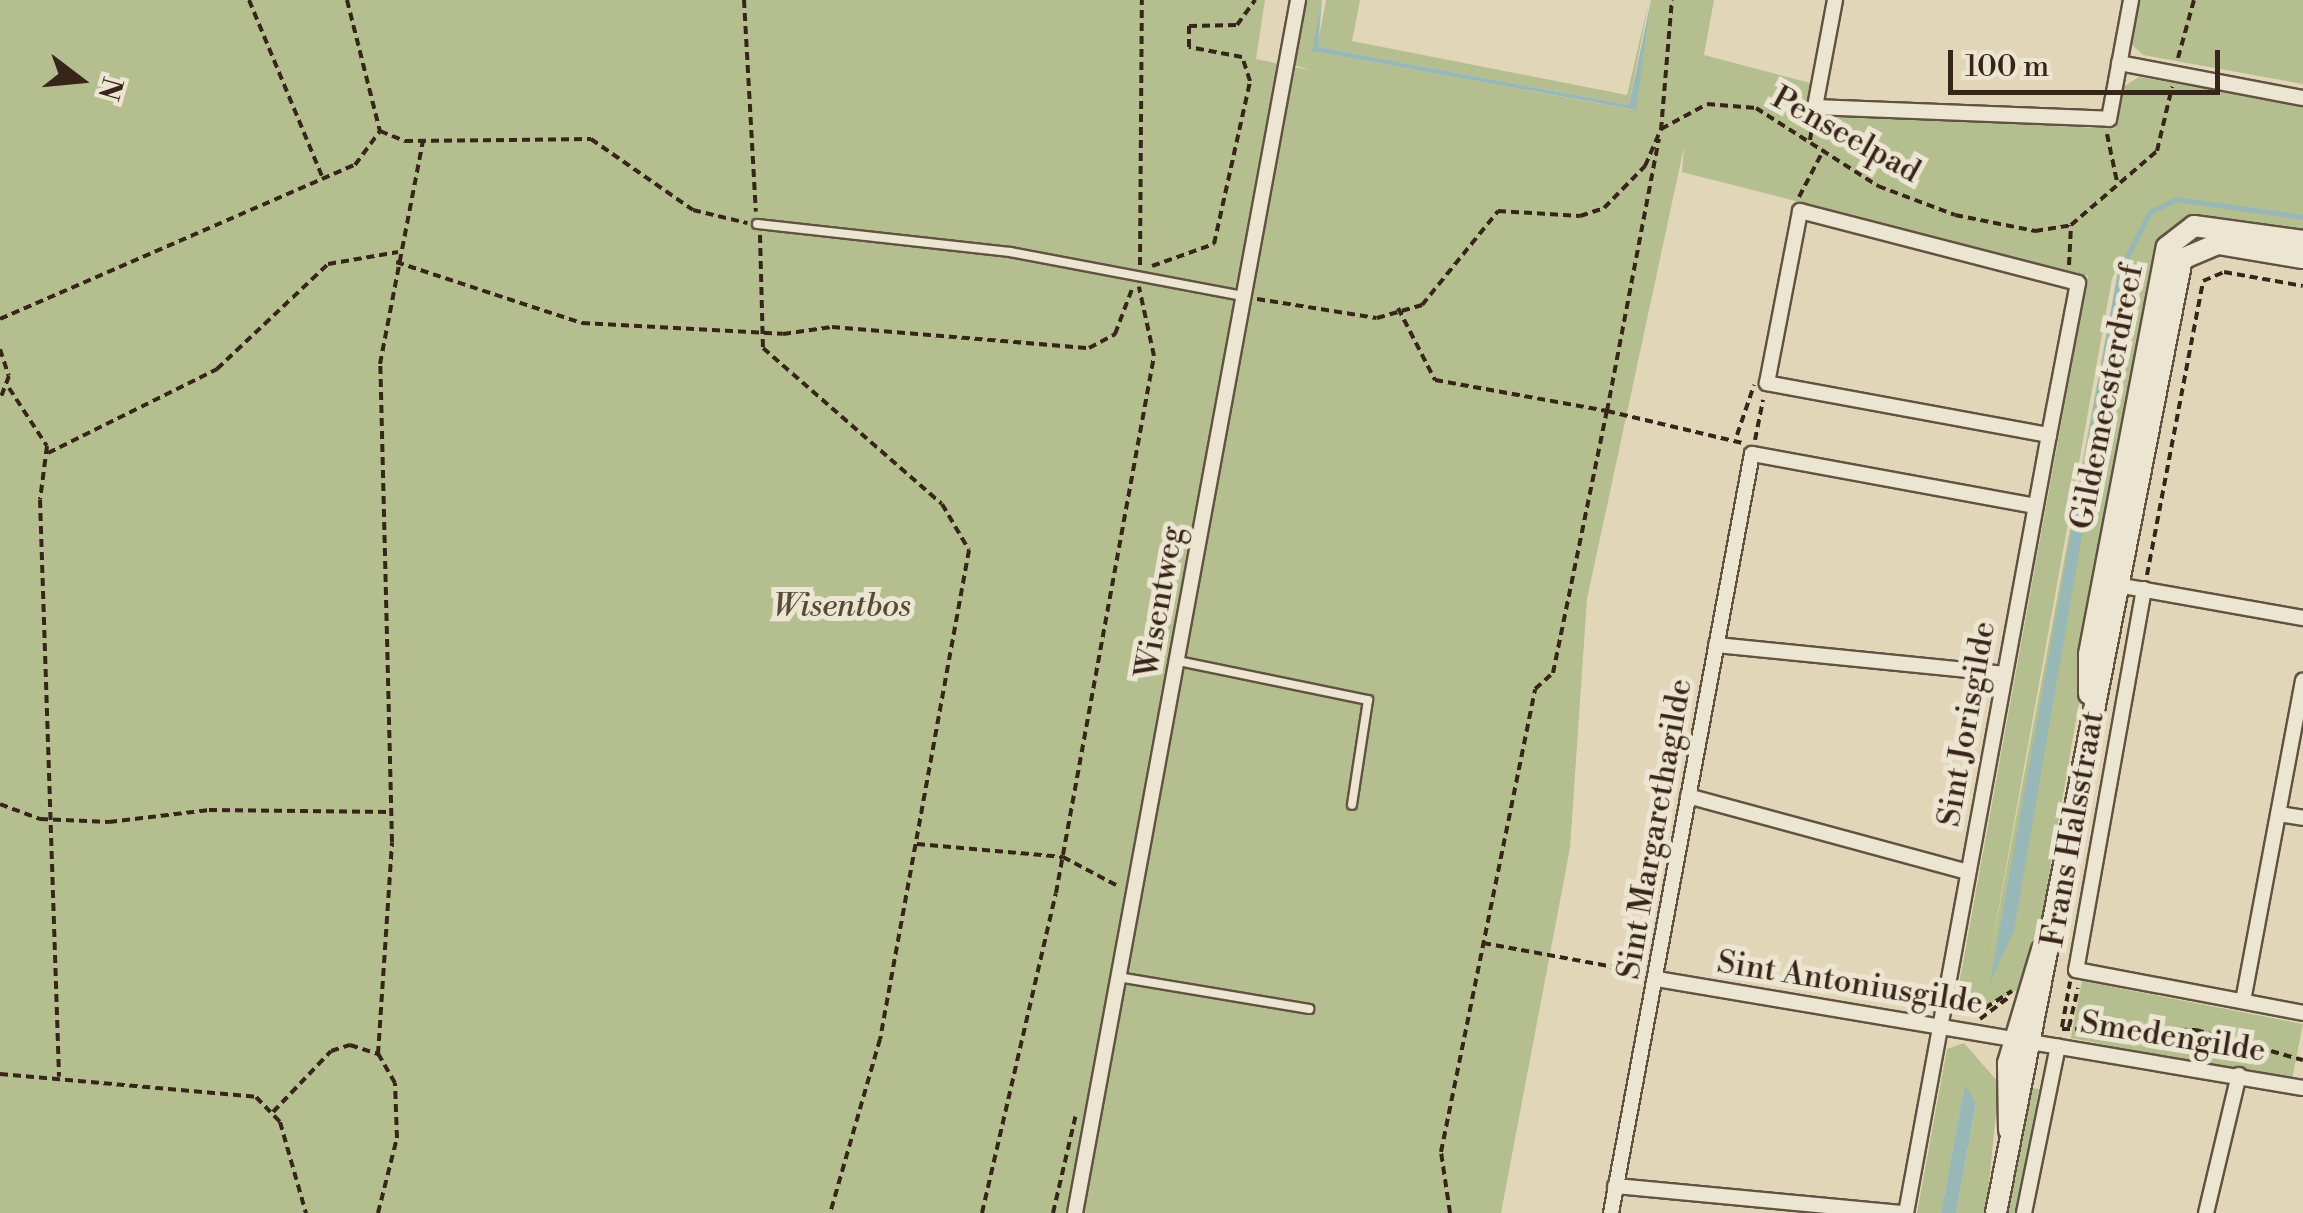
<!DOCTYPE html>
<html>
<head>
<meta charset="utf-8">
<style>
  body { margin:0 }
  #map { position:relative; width:2303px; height:1213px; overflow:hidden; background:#e1d7b8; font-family:"Libre Bodoni",serif }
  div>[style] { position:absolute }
  .green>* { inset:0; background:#b4be8e; transform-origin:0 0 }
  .water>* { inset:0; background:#97b8b7 }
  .stream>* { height:5px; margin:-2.5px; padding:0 2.5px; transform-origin:2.5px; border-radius:2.5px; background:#97b8b7 }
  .path>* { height:4px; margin-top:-2px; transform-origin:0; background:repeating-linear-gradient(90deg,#382519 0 8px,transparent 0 13px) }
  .roads { filter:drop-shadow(2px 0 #625241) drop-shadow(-2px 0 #625241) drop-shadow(0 2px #625241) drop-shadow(0 -2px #625241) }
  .lane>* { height:8px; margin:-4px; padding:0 4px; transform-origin:4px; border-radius:4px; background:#ece5d1 }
  .street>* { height:14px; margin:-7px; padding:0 7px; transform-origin:7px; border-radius:7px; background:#ece5d1 }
  .secondary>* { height:20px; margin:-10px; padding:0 10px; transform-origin:10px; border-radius:10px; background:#ece5d1 }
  span { translate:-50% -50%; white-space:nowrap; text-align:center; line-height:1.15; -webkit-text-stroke:10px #ece5d1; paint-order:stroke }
  .street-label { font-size:32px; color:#382519 }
  .park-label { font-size:32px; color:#574b36; font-style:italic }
  .north { position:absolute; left:30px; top:30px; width:100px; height:100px; -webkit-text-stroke:8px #ece5d1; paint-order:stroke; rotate:106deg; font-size:28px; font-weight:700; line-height:40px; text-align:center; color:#382519 }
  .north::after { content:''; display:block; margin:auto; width:35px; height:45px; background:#382519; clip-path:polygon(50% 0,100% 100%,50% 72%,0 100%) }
  .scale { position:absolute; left:1948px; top:50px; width:272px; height:45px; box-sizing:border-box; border:5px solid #382519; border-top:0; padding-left:12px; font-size:30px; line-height:35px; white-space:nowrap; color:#382519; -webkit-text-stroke:8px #ece5d1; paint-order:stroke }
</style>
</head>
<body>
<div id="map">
  <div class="green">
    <div style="clip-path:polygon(evenodd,0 0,1265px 0,1256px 59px,1309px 70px,1294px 65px,1307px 0,1322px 0,1313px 51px,1635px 110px,1651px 0,1714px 0,1704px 55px,1814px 84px,1810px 112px,2115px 129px,2123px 87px,2139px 77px,2303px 106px,2303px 233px,2201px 216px,2160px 241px,2040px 926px,2019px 989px,1972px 1013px,1958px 990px,2088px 276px,1682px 172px,1684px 147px,1587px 599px,1570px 848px,1501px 1213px,0 1213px,0 0,2120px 261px,1986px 979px,2112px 279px,2120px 261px)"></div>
    <div style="clip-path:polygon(1326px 0,1360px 0,1352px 41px,1627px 95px,1649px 0,1629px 105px,1317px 47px)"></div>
    <div style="clip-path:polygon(2139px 0,2303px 0,2303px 84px,2143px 55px,2131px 44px)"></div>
    <div style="left:2082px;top:981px;width:225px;height:58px;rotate:11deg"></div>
    <div style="clip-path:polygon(1964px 1043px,1999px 1083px,1986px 1213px,1956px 1213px,1976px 1103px,1965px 1085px,1941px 1213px,1917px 1213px,1947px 1049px)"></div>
    <div style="clip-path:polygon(2032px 1088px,2039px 1089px,2016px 1213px,2005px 1213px)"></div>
  </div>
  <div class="water">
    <div style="clip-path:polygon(1322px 0,1318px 47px,1629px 105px,1651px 0,1636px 110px,1312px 51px)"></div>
    <div style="clip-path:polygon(2120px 261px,2127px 273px,2014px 930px,1990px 983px)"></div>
    <div style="clip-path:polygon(1965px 1084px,1976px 1103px,1956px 1213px,1941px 1213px)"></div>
  </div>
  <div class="stream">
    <div style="left:2123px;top:264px;width:59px;rotate:-62.6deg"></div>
    <div style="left:2150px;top:212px;width:30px;rotate:-26deg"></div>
    <div style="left:2177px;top:199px;width:127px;rotate:8.1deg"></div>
  </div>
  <div class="path">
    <div style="left:249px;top:0;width:194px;rotate:67.5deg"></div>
    <div style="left:347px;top:0;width:135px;rotate:75.9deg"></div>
    <div style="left:744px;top:0;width:212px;rotate:86.8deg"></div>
    <div style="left:2178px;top:58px;width:60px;rotate:-74.6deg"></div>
    <div style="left:1661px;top:130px;width:130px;rotate:-85.2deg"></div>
    <div style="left:2107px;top:134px;width:49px;rotate:78.2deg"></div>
    <div style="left:1810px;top:140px;width:20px;rotate:-81deg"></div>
    <div style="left:1799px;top:197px;width:54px;rotate:-62.5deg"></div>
    <div style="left:760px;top:235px;width:113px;rotate:88.5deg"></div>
    <div style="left:763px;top:348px;width:237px;rotate:41.1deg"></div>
    <div style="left:942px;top:504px;width:53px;rotate:59.6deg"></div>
    <div style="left:969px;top:550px;width:497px;rotate:100.3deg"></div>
    <div style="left:880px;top:1039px;width:181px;rotate:106deg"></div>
    <div style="left:396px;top:262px;width:196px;rotate:18.2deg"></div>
    <div style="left:582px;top:323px;width:201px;rotate:3.1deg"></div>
    <div style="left:783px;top:334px;width:49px;rotate:-8.1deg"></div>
    <div style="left:832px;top:327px;width:258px;rotate:4.7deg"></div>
    <div style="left:1089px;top:348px;width:30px;rotate:-28deg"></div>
    <div style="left:1115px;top:334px;width:48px;rotate:-69.3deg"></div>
    <div style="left:1140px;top:265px;width:265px;rotate:-89.6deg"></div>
    <div style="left:2069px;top:265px;width:40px;rotate:-87.1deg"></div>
    <div style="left:1152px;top:266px;width:66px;rotate:-19.5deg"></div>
    <div style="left:1214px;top:244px;width:167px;rotate:-77.5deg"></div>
    <div style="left:1250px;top:81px;width:25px;rotate:-108deg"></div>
    <div style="left:1242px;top:57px;width:54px;rotate:-169.3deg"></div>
    <div style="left:1189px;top:47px;width:21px;rotate:-90deg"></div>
    <div style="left:1189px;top:26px;width:48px;rotate:-1.2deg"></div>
    <div style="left:1237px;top:25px;width:31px;rotate:-54deg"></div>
    <div style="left:1257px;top:299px;width:121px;rotate:9deg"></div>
    <div style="left:1377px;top:318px;width:47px;rotate:-16.1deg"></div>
    <div style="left:1422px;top:305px;width:121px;rotate:-51deg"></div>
    <div style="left:1498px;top:211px;width:82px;rotate:3.5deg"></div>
    <div style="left:1580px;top:216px;width:25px;rotate:-18deg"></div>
    <div style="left:1604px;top:208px;width:59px;rotate:-45.7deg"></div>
    <div style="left:1645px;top:166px;width:40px;rotate:-66.6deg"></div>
    <div style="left:1661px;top:129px;width:52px;rotate:-28.5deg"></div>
    <div style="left:1707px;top:104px;width:49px;rotate:4.7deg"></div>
    <div style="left:1756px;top:108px;width:145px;rotate:32.6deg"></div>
    <div style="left:1878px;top:186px;width:82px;rotate:20.6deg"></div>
    <div style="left:1955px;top:215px;width:82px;rotate:11.3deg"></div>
    <div style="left:2035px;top:231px;width:36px;rotate:-9deg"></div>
    <div style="left:2071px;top:225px;width:113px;rotate:-40.7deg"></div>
    <div style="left:2157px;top:151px;width:66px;rotate:-76.8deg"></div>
    <div style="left:1398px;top:308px;width:81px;rotate:62.8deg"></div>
    <div style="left:1435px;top:380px;width:175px;rotate:10.2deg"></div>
    <div style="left:1607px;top:411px;width:277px;rotate:-79.2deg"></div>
    <div style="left:0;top:319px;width:387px;rotate:-23.5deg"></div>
    <div style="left:355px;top:165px;width:42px;rotate:-53.7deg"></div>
    <div style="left:380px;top:131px;width:27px;rotate:22deg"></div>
    <div style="left:405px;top:141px;width:186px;rotate:-0.6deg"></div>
    <div style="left:591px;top:139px;width:124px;rotate:34.8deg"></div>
    <div style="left:693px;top:210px;width:56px;rotate:13.5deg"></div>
    <div style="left:0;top:349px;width:28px;rotate:72deg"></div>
    <div style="left:9px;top:376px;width:26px;rotate:111deg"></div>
    <div style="left:9px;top:388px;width:69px;rotate:56.8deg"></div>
    <div style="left:47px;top:446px;width:54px;rotate:97.4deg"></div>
    <div style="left:40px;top:500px;width:577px;rotate:88.11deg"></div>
    <div style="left:1737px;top:435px;width:53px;rotate:-71.2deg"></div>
    <div style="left:1755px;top:440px;width:41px;rotate:-78.7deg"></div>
    <div style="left:48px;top:453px;width:189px;rotate:-26.4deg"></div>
    <div style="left:217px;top:369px;width:153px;rotate:-43.4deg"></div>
    <div style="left:328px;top:264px;width:71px;rotate:-9.7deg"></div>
    <div style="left:2147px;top:575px;width:299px;rotate:-79.2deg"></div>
    <div style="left:2203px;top:281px;width:23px;rotate:-23deg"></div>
    <div style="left:2224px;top:272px;width:80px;rotate:10deg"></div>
    <div style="left:0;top:804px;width:43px;rotate:20.6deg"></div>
    <div style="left:40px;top:819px;width:69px;rotate:2.5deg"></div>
    <div style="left:109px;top:822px;width:101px;rotate:-6.8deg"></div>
    <div style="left:209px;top:810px;width:183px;rotate:0.6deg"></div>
    <div style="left:917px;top:844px;width:147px;rotate:5.1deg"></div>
    <div style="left:1063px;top:857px;width:62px;rotate:27.8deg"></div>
    <div style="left:1483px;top:943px;width:161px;rotate:10.4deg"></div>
    <div style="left:1974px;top:1015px;width:45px;rotate:-32.3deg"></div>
    <div style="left:1980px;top:1019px;width:35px;rotate:-37deg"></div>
    <div style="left:2062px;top:1027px;width:46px;rotate:-79.9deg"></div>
    <div style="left:2069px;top:1027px;width:40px;rotate:-77deg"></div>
    <div style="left:2062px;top:1029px;width:134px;rotate:0.4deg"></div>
    <div style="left:2196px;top:1030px;width:111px;rotate:15.7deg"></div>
    <div style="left:0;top:1074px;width:257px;rotate:5.1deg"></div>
    <div style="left:256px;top:1097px;width:35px;rotate:46deg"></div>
    <div style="left:280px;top:1122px;width:95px;rotate:74.1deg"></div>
    <div style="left:273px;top:1112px;width:84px;rotate:-46.4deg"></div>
    <div style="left:331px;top:1051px;width:20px;rotate:-18deg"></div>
    <div style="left:350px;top:1045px;width:29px;rotate:18deg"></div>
    <div style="left:378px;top:1213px;width:77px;rotate:-75.8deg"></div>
    <div style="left:397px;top:1138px;width:55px;rotate:-92.1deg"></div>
    <div style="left:395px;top:1083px;width:34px;rotate:-120deg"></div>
    <div style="left:378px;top:1054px;width:212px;rotate:-86.2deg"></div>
    <div style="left:392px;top:842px;width:478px;rotate:-91.4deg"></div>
    <div style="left:380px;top:364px;width:227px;rotate:-79.1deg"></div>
    <div style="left:982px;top:1213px;width:328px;rotate:-77deg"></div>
    <div style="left:1056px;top:893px;width:546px;rotate:-79.66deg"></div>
    <div style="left:1154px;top:356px;width:71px;rotate:-102.3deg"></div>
    <div style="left:1053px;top:1213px;width:102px;rotate:-76.9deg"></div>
    <div style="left:1450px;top:1213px;width:62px;rotate:-98.4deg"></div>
    <div style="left:1441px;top:1152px;width:472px;rotate:-78.5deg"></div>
    <div style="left:1535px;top:689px;width:24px;rotate:-42deg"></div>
    <div style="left:1553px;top:673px;width:268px;rotate:-78.4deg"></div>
    <div style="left:1607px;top:411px;width:139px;rotate:13.3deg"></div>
  </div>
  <div class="roads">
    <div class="lane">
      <div style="left:757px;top:224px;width:255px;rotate:6.3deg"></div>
      <div style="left:1010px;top:252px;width:237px;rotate:10.7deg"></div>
      <div style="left:1178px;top:661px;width:194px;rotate:11.6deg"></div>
      <div style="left:1368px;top:700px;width:106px;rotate:98.7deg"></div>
      <div style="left:1118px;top:977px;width:194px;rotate:9.5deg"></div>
    </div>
    <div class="street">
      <div style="left:1835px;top:0;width:109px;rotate:100.6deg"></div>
      <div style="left:1815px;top:107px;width:294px;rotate:2.3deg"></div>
      <div style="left:2109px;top:119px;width:121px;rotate:-79.5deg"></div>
      <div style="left:2119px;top:63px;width:187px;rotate:10.8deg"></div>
      <div style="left:1800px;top:211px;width:287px;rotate:14.5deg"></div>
      <div style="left:2078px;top:283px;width:155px;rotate:100.8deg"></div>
      <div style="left:2049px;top:435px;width:287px;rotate:-169.6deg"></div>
      <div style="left:1767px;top:383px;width:175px;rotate:-79.1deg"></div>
      <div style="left:2112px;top:584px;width:194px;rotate:10.1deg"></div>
      <div style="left:2144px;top:589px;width:387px;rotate:100.1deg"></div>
      <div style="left:2076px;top:970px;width:231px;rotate:10.7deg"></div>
      <div style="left:1716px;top:645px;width:289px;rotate:5.7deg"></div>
      <div style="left:1688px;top:796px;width:290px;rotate:15.2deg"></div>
      <div style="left:2279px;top:814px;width:24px;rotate:9deg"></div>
      <div style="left:1657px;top:979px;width:655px;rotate:9.58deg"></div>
      <div style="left:2243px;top:1001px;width:326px;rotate:-79.4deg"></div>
      <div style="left:1615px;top:1186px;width:286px;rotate:5.4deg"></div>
      <div style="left:1075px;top:1213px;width:1233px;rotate:-79.58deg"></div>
      <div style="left:1611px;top:1213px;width:772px;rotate:-79.48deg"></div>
      <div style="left:1752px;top:454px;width:288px;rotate:10.4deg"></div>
      <div style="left:1906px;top:1213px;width:791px;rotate:-79.59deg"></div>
      <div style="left:2024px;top:1213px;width:170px;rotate:-78.5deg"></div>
      <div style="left:2206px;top:1213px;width:142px;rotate:-76.6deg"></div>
    </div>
    <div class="secondary">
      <div style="left:2089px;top:694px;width:40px;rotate:-90deg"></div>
      <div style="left:2089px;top:654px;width:414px;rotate:-79.2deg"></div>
      <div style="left:2167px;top:247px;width:34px;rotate:-38deg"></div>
      <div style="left:2194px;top:226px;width:110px;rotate:7.8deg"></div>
      <div style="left:2009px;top:1130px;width:67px;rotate:-90.9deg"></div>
      <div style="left:2008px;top:1063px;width:118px;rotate:-73.3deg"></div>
      <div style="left:1996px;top:1213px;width:972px;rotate:-78.97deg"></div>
      <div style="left:2182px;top:259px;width:39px;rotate:-23deg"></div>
      <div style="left:2218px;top:244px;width:86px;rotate:9.4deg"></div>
    </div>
  </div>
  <div class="street-label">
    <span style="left:1846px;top:135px;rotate:29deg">Penseelpad</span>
    <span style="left:2107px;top:397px;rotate:-79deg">Gildemeesterdreef</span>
    <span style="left:1160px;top:602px;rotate:-80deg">Wisentweg</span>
    <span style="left:1967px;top:724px;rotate:-80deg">Sint Jorisgilde</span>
    <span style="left:1655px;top:829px;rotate:-80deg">Sint Margarethagilde</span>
    <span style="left:2073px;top:829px;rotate:-80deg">Frans Halsstraat</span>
    <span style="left:1850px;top:983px;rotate:9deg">Sint Antoniusgilde</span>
    <span style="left:2173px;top:1037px;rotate:9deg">Smedengilde</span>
  </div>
  <div class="park-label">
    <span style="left:842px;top:606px">Wisentbos</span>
  </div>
  <div class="north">N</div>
  <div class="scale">100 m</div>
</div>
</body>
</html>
